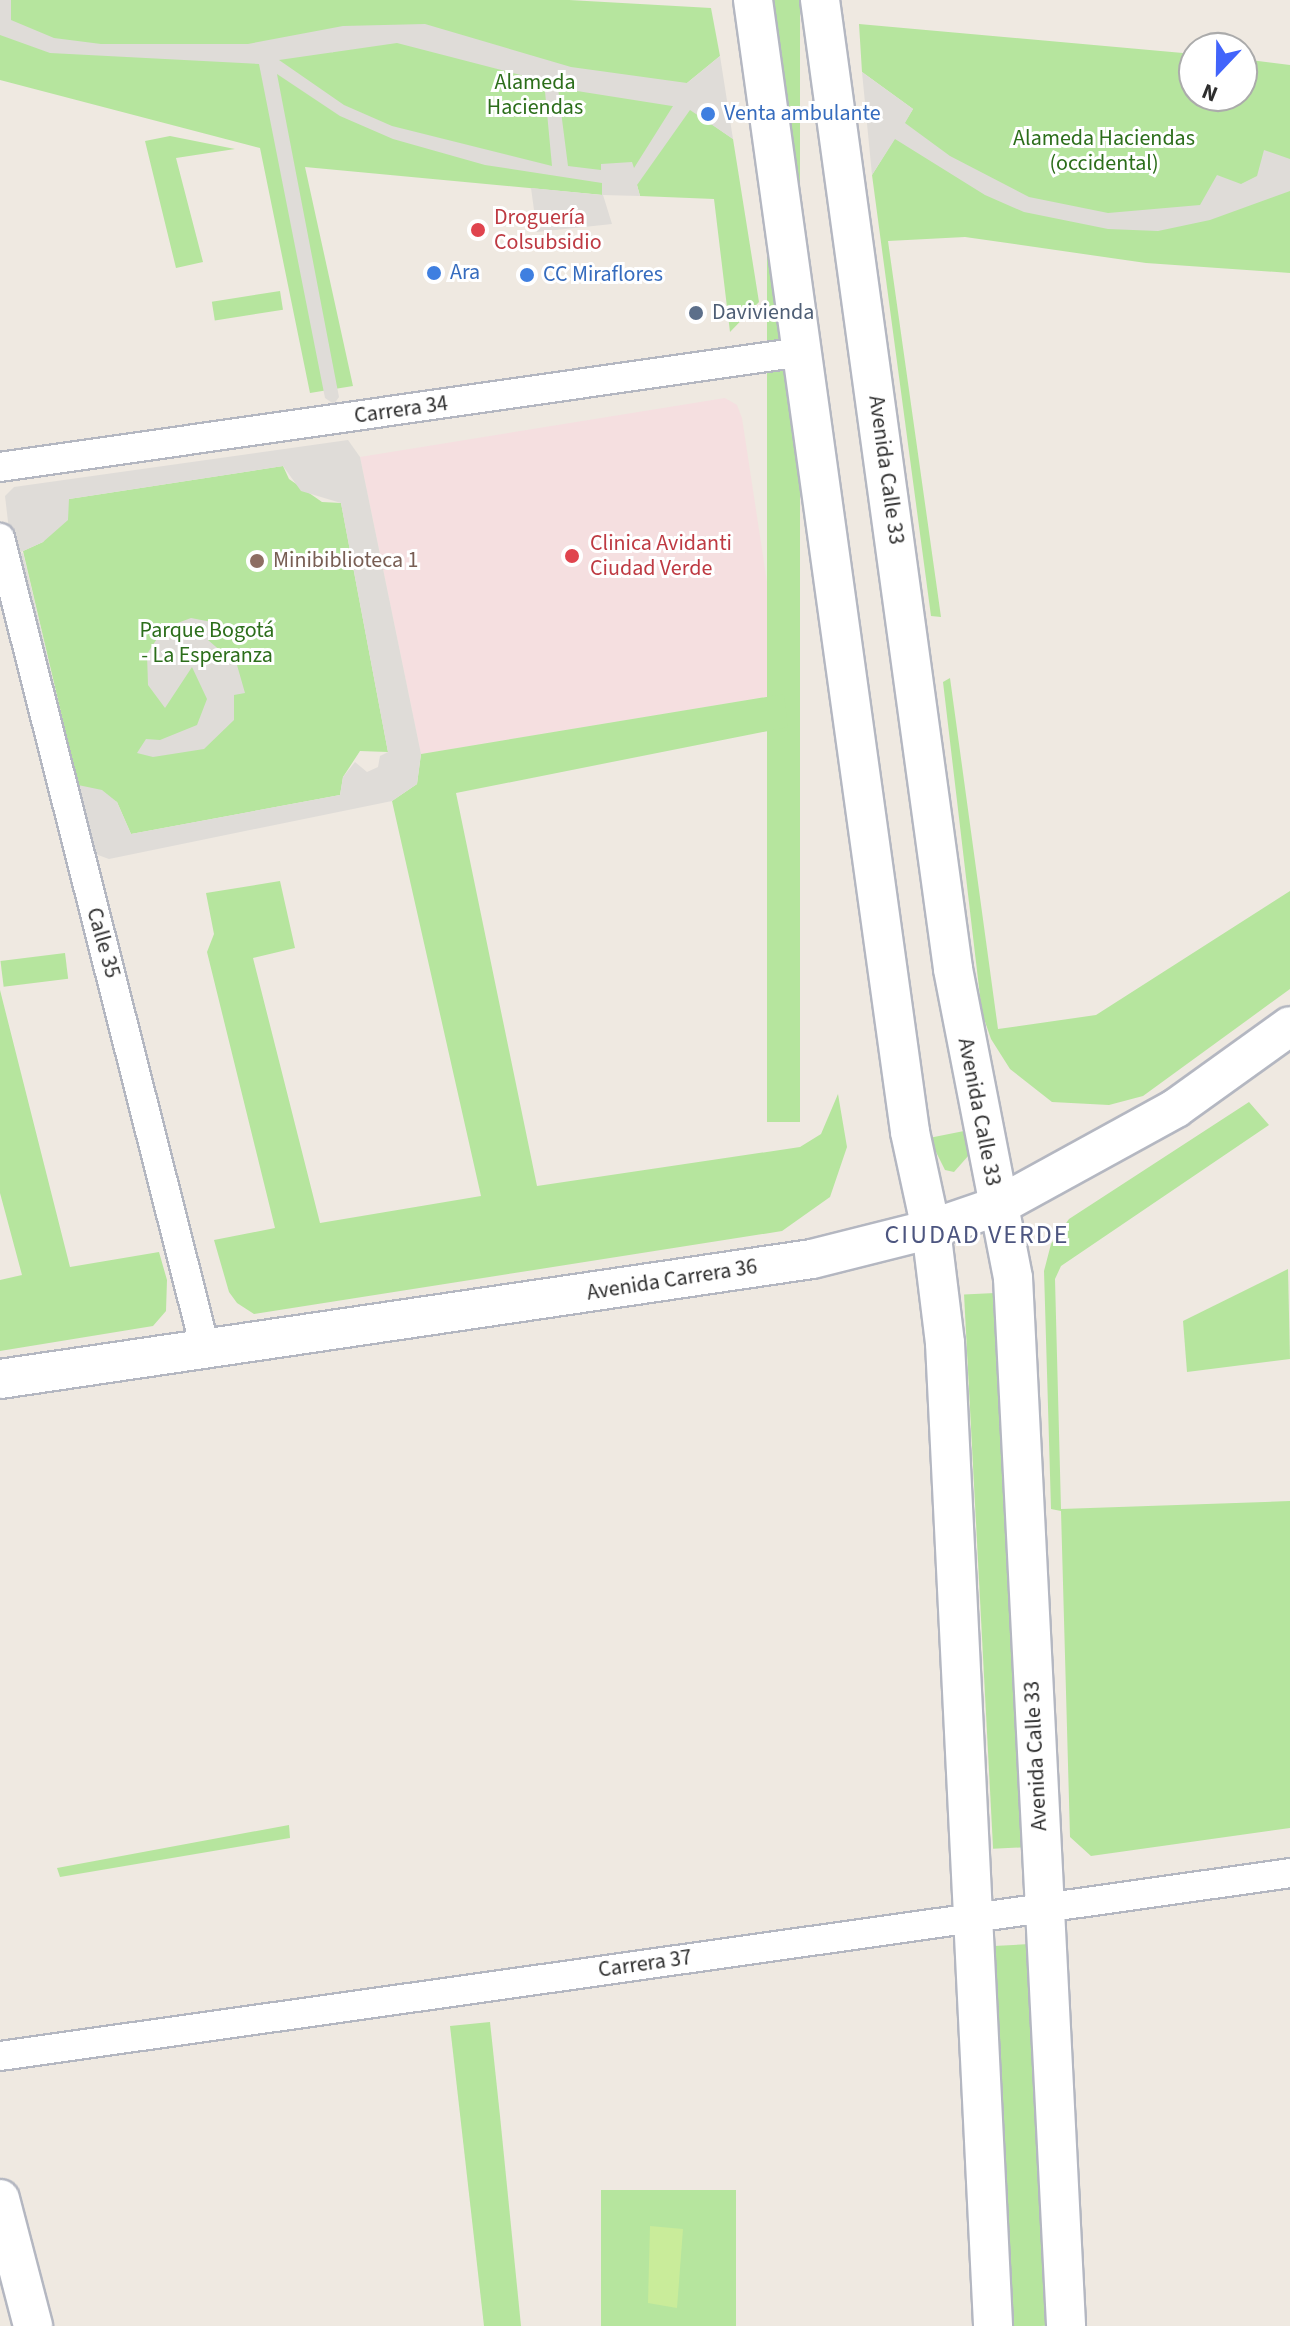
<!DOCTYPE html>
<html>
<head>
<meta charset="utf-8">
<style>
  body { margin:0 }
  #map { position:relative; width:1290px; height:2326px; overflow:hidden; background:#efe9e1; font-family:"Source Sans 3",sans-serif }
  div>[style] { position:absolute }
  .medical>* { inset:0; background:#f5dfe0 }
  .green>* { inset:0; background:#b6e59e; transform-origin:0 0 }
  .pitch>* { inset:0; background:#c9ec9a }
  .plaza>* { inset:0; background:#dfdcd8 }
  .roads { filter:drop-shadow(2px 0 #b4b7c1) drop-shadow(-2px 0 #b4b7c1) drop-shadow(0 2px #b4b7c1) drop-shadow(0 -2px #b4b7c1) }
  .street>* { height:28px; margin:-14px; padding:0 14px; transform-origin:14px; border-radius:14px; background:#fff }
  .secondary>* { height:38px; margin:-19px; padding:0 19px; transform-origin:19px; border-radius:19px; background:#fff }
  .dots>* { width:22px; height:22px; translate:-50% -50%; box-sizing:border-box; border:4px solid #fff; border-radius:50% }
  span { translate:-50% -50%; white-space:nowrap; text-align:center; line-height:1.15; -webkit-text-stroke:6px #fff; paint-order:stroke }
  .park-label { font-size:22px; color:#2c6e1b }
  .shop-label { font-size:22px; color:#366cbe }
  .left { translate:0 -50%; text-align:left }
  .health-label { font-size:22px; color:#be3a42 }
  .service-label { font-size:22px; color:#4e5e75 }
  .street-label { font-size:22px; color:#2e2e2e }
  .education-label { font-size:22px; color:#785e54 }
  .quarter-label { font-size:26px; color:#4d5680; letter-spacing:2px }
  .north { position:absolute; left:1178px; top:32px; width:80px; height:80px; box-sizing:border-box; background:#fff; border:2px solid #ababab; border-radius:50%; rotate:202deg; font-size:22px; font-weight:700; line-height:32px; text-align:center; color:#2e2e2e }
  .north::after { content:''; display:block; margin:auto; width:28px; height:36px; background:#4264fb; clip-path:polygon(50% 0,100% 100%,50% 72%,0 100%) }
</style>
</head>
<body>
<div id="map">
  <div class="medical">
    <div style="clip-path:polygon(725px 398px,737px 405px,742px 418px,784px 694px,421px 754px,360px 457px)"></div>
  </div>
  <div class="green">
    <div style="clip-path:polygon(10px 0,569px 0,711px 8px,720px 56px,687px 83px,690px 109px,733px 139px,759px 302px,730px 332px,714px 199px,640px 196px,637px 185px,603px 195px,305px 167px,353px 386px,310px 393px,260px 148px,0 80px,0 35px)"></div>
    <div style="left:767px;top:0;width:33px;height:1122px"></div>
    <div style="clip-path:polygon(859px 24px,1194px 54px,1194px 96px,1242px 96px,1242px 59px,1290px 65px,1290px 273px,1146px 263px,965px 237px,888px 241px,941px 617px,931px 616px,872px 175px,913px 109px,862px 72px)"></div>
    <div style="clip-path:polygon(170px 136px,235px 149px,176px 158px,203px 262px,176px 268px,145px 141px)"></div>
    <div style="left:280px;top:291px;width:19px;height:69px;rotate:81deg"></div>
    <div style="clip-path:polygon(283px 466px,289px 479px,322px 502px,341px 503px,388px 752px,360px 751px,343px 777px,340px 795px,131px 834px,117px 802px,78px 785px,23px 551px,43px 542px,69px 499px)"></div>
    <div style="clip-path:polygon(950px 678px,998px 1029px,1096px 1015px,1290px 891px,1290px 989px,1143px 1096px,1109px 1105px,1052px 1102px,1010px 1069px,991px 1039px,982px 1013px,943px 682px)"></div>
    <div style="clip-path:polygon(784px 694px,788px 727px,456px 793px,537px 1186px,800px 1147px,821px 1134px,838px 1094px,847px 1147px,830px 1197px,782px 1231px,254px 1314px,237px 1303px,229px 1292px,214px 1240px,275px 1228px,207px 952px,214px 934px,206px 893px,280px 881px,295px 948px,253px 958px,320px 1223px,481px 1196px,392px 801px,417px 784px,421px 754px)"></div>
    <div style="left:65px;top:953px;width:26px;height:65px;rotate:83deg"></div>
    <div style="clip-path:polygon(0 990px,70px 1267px,159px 1252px,167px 1280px,166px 1311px,153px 1326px,0 1351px,0 1280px,22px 1275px,0 1193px)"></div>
    <div style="clip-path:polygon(1249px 1102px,1269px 1125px,1061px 1266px,1055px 1279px,1061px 1509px,1290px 1501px,1290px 1828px,1091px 1856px,1070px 1837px,1061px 1511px,1051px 1509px,1044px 1271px,1051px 1244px,1069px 1219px)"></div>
    <div style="clip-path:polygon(964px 1131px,969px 1155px,954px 1172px,945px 1170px,929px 1138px)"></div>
    <div style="clip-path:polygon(1288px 1269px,1290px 1359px,1187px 1372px,1183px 1321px)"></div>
    <div style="left:995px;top:1293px;width:555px;height:31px;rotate:87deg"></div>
    <div style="clip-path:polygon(289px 1825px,290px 1838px,60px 1877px,57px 1868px)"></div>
    <div style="left:1030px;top:1944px;width:382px;height:41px;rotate:87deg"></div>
    <div style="clip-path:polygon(490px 2022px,500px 2116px,521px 2326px,484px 2326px,450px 2026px)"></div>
    <div style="left:601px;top:2190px;width:135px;height:136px"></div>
  </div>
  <div class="pitch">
    <div style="clip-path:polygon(650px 2226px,683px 2229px,677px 2308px,648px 2303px)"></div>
  </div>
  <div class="plaza">
    <div style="clip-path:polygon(evenodd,0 0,11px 0,11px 20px,54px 38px,101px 44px,248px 44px,343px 26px,425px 24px,571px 67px,687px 83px,720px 56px,733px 139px,690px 110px,637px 185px,640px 196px,603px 195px,612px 224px,537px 232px,531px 188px,602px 195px,602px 183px,485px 165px,393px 139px,340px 116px,277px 74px,339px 397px,334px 404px,325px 398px,259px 64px,50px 53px,0 35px,0 0,397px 43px,544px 81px,552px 166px,392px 126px,344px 105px,279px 60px,397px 43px,0 0,558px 88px,672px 106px,673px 106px,634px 168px,632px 162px,601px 164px,601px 170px,568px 166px,558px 88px)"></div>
    <div style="clip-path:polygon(862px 72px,913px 109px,905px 123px,950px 156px,1029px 197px,1108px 213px,1200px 205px,1217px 175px,1241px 184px,1257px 176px,1264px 150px,1290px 159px,1290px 191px,1210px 220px,1158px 231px,1108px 229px,1024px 212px,985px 195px,895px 139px,872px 175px)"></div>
    <div style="clip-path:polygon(348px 440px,360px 457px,421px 754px,417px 784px,392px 801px,109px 859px,98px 855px,92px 849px,12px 557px,23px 553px,78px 785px,102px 790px,117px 802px,131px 834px,340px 795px,343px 777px,355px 762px,367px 772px,378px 767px,380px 756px,388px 752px,341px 503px,301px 491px,283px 466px,69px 499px,68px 520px,43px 542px,12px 556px,5px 496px,14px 487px)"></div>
    <div style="clip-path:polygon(191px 618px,217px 623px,208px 640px,237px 665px,245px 693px,234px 695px,234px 720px,204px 749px,153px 757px,137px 753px,146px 739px,160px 740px,197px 725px,207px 699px,192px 667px,165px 708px,148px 685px,147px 654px,164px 628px)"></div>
  </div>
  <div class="roads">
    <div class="street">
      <div style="left:0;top:467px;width:809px;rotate:-8.17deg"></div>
      <div style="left:0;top:538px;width:836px;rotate:75.8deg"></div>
      <div style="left:0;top:2056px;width:1303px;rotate:-8.07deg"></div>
    </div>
    <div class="secondary">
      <div style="left:753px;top:0;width:1143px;rotate:82.1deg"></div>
      <div style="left:910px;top:1132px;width:99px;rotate:77.8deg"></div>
      <div style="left:931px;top:1229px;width:115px;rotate:83deg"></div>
      <div style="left:945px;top:1343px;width:984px;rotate:87.2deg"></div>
      <div style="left:820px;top:0;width:978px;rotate:82.18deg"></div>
      <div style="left:953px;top:969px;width:315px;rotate:79deg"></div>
      <div style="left:1013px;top:1278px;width:1049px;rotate:87.1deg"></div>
      <div style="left:0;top:1379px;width:821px;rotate:-8.41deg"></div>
      <div style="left:812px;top:1259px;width:123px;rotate:-14.1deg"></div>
      <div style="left:931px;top:1229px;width:71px;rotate:-18.9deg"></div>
      <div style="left:998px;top:1206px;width:203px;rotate:-28.8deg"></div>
      <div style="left:1176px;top:1108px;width:140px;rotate:-35.7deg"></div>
      <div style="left:0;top:2199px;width:131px;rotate:75.4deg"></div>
    </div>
  </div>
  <div class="dots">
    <div style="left:708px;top:114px;background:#3f7fe0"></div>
    <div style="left:478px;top:230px;background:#e0444e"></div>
    <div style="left:434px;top:273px;background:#3f7fe0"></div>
    <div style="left:527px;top:275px;background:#3f7fe0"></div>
    <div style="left:696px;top:313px;background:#5c6f8a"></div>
    <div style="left:572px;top:556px;background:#e0444e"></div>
    <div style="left:257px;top:561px;background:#8d6e63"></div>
  </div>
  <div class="park-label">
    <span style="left:535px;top:95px">Alameda<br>Haciendas</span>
    <span style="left:1104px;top:151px">Alameda Haciendas<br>(occidental)</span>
    <span style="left:207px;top:643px">Parque Bogotá<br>- La Esperanza</span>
  </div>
  <div class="shop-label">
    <span class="left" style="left:724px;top:114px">Venta ambulante</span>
    <span class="left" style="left:450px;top:273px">Ara</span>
    <span class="left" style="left:543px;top:275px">CC Miraflores</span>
  </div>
  <div class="health-label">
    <span class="left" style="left:494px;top:230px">Droguería<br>Colsubsidio</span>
    <span class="left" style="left:590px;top:556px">Clinica Avidanti<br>Ciudad Verde</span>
  </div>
  <div class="service-label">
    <span class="left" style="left:712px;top:313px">Davivienda</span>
  </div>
  <div class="street-label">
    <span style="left:401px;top:410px;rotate:-8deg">Carrera 34</span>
    <span style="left:886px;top:470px;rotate:82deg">Avenida Calle 33</span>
    <span style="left:103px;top:943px;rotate:74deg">Calle 35</span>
    <span style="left:979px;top:1112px;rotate:79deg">Avenida Calle 33</span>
    <span style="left:672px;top:1280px;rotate:-9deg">Avenida Carrera 36</span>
    <span style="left:1036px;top:1756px;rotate:-93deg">Avenida Calle 33</span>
    <span style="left:645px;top:1964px;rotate:-8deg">Carrera 37</span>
  </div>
  <div class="education-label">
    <span class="left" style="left:273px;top:561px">Minibiblioteca 1</span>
  </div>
  <div class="quarter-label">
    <span style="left:977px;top:1235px">CIUDAD VERDE</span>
  </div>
  <div class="north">N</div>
</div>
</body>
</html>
